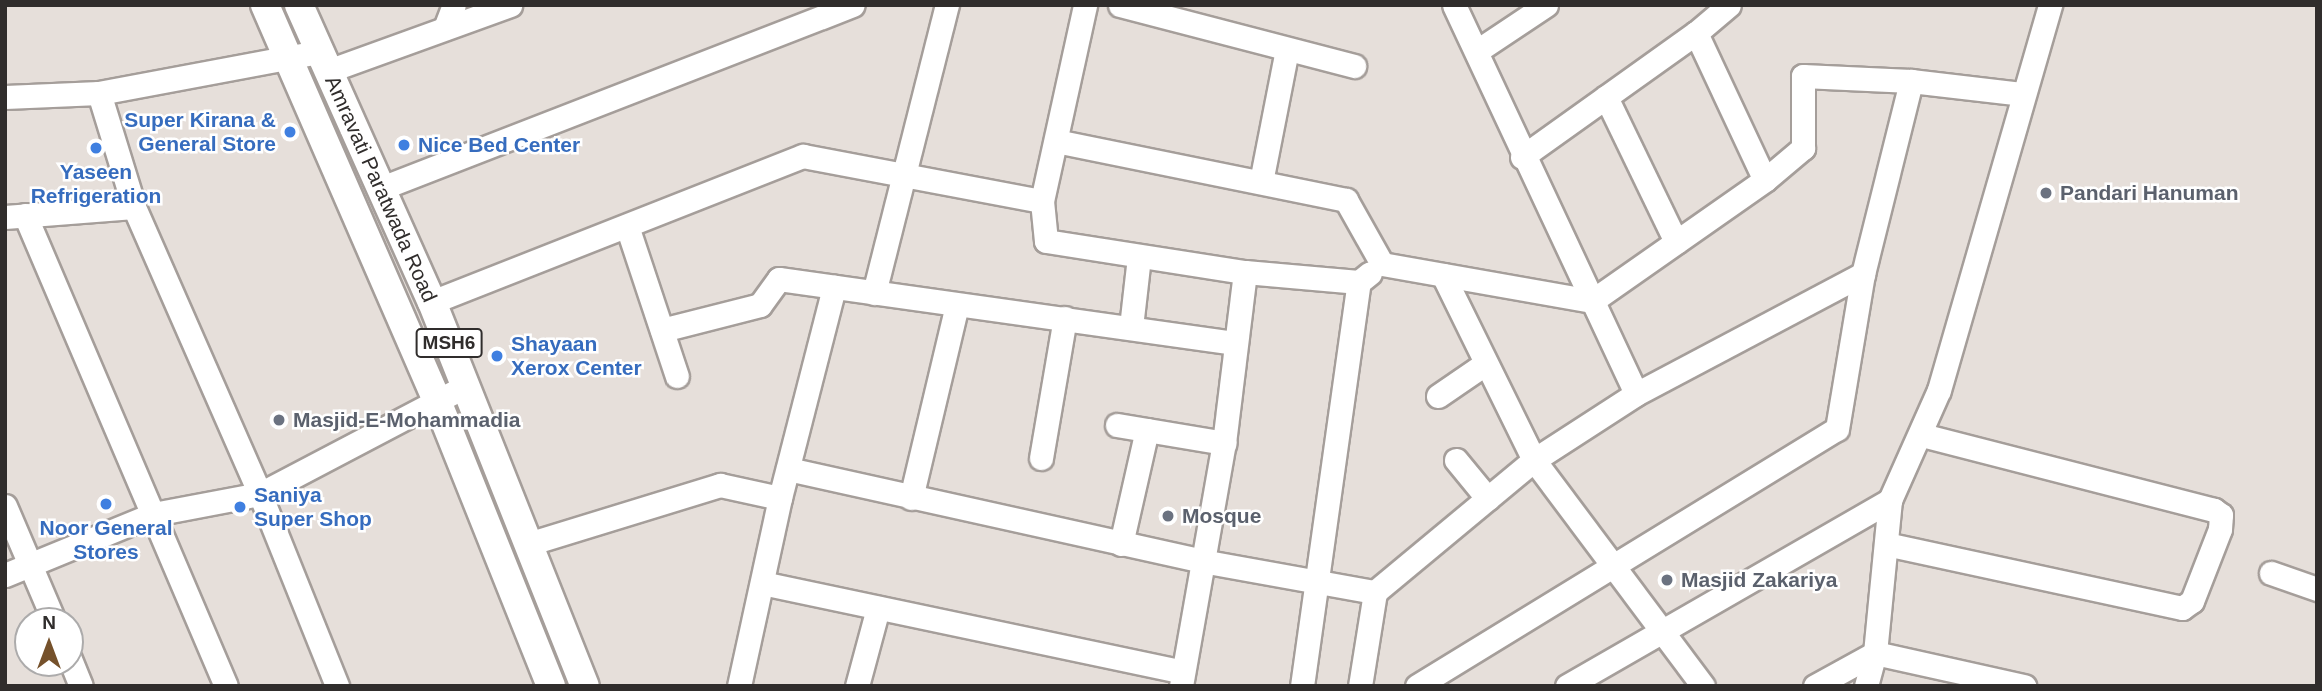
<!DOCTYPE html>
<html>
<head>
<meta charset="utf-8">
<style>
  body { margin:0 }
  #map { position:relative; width:2322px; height:691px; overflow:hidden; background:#e6dfda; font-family:Arial,sans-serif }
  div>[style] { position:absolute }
  .roads { filter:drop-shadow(2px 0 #a59e9a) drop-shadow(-2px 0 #a59e9a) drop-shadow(0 2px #a59e9a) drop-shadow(0 -2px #a59e9a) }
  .minor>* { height:23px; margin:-11.5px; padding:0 11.5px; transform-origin:11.5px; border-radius:11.5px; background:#fff }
  .major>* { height:28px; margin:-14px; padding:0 14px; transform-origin:14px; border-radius:14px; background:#fff }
  .dots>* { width:19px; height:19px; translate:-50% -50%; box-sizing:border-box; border:4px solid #fff; border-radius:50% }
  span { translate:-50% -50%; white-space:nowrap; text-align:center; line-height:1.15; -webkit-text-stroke:5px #fff; paint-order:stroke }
  .shield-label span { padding:2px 5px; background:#fff; border:2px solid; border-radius:5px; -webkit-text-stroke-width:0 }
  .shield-label { font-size:19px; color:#302d2c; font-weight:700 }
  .shop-label { font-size:21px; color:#366cbe; font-weight:700 }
  .right { translate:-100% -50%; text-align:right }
  .left { translate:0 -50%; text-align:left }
  .street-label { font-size:21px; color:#302d2c }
  .worship-label { font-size:21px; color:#5b616d; font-weight:700 }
  .frame { position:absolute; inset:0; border:7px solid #302d2c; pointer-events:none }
  .north { position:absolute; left:14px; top:607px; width:70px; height:70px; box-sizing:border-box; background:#fff; border:2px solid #acabab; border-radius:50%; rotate:0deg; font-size:19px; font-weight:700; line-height:28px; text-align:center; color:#302d2c }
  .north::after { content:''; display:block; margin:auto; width:24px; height:32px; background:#75512b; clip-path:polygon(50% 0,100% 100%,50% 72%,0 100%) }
</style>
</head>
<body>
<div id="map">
  <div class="roads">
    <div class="minor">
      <div style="left:1120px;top:5px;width:242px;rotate:14.6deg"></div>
      <div style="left:1454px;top:5px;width:429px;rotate:64.9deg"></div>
      <div style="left:445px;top:28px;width:25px;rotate:-69deg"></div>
      <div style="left:1696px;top:33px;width:162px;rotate:64.9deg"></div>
      <div style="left:1477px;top:51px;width:83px;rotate:-33.7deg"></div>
      <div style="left:328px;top:71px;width:194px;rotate:-19.9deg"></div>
      <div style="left:99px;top:93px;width:119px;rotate:72.9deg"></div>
      <div style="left:134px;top:207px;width:313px;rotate:66.3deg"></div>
      <div style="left:260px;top:494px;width:207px;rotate:68.1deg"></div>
      <div style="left:5px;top:97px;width:94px;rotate:-2.4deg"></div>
      <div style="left:99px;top:93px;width:223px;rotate:-10.6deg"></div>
      <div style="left:1606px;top:97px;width:161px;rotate:64.2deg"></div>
      <div style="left:1056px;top:141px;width:296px;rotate:11.5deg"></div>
      <div style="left:1346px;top:200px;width:73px;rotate:60.6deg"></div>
      <div style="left:1382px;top:264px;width:213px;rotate:10deg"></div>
      <div style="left:1592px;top:301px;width:211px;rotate:-35deg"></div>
      <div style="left:1765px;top:180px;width:50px;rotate:-40.1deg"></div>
      <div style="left:1803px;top:148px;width:72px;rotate:-90deg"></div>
      <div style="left:1803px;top:76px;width:108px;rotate:2.7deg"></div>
      <div style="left:1911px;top:81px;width:111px;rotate:6.7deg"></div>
      <div style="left:1522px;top:157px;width:214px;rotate:-35.5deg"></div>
      <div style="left:1696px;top:33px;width:43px;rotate:-40.3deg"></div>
      <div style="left:1261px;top:182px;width:135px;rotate:-78.9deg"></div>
      <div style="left:379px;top:189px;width:508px;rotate:-21.22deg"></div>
      <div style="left:1042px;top:201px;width:40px;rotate:84.3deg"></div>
      <div style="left:1046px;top:241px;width:201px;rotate:8.9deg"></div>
      <div style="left:1245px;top:272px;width:114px;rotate:5deg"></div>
      <div style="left:1359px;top:282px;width:14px;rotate:-39deg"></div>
      <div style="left:25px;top:215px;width:512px;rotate:66.89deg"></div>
      <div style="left:5px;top:217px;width:129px;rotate:-4.4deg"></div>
      <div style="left:627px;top:226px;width:158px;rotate:71.6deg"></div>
      <div style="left:1443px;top:275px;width:206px;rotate:63.8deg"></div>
      <div style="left:1534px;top:460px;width:282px;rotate:53.2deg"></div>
      <div style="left:874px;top:293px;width:297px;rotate:-75.8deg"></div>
      <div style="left:432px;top:302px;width:399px;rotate:-21.5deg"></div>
      <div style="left:803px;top:156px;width:243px;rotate:10.7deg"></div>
      <div style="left:1042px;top:201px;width:201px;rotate:-77.6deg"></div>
      <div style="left:1131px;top:327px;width:70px;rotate:-83.5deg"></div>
      <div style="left:662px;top:330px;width:101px;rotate:-14.3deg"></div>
      <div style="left:760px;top:305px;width:32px;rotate:-54deg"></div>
      <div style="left:779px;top:279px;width:461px;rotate:8deg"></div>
      <div style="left:1438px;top:396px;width:58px;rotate:-34.5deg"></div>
      <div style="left:1117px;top:425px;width:109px;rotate:9.5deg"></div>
      <div style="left:1041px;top:458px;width:142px;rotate:-80.3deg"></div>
      <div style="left:1456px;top:460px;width:50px;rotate:50.6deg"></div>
      <div style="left:788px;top:469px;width:424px;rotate:12.5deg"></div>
      <div style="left:1202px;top:561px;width:176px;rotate:10.2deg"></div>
      <div style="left:1375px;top:592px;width:207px;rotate:-39.7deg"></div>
      <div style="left:1534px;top:460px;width:121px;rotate:-32.9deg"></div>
      <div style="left:1636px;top:394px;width:257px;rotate:-27.9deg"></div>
      <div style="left:911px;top:498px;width:198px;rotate:-76.6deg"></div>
      <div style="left:5px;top:506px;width:125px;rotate:66.9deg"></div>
      <div style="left:528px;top:544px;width:201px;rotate:-17.1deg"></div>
      <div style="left:720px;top:485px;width:61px;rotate:12.2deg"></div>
      <div style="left:1121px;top:544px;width:117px;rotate:-77.2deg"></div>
      <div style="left:1886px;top:544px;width:303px;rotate:12.2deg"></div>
      <div style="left:2182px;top:608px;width:12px;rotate:-35deg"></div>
      <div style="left:2192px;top:601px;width:77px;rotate:-68.7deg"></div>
      <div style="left:2220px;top:529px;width:14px;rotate:-86deg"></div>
      <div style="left:2221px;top:515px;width:9px;rotate:-144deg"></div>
      <div style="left:2214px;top:510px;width:302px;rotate:-165.6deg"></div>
      <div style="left:2271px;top:573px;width:49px;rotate:19.2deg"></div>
      <div style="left:5px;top:575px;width:161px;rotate:-22.3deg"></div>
      <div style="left:154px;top:514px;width:108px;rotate:-10.7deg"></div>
      <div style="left:260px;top:494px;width:233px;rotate:-27.7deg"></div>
      <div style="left:762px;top:583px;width:430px;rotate:11.9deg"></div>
      <div style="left:70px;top:659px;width:29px;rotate:68deg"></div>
      <div style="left:739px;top:686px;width:192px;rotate:-77.7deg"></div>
      <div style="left:780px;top:498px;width:218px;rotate:-75.6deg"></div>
      <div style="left:857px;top:686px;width:81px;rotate:-74.9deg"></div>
      <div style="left:1181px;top:686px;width:247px;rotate:-80deg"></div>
      <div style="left:1224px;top:443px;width:172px;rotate:-83deg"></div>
      <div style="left:1302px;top:686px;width:408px;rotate:-82deg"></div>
      <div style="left:1360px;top:686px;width:95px;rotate:-80.9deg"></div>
      <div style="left:1417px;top:686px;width:492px;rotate:-31.5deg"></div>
      <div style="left:1837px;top:429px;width:157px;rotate:-80.5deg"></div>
      <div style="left:1863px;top:274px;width:199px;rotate:-76deg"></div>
      <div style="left:1567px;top:686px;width:373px;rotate:-29.9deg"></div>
      <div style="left:1815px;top:686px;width:68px;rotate:-28.8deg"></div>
      <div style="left:1875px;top:653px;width:153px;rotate:12.5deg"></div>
      <div style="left:1866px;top:686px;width:34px;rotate:-75deg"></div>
      <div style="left:1875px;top:653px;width:154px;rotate:-84.4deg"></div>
      <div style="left:1890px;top:500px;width:120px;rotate:-66deg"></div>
      <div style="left:1939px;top:390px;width:401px;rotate:-73.9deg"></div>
    </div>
    <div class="major">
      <div style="left:265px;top:5px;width:432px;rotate:66.5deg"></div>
      <div style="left:437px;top:401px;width:307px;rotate:68.2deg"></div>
      <div style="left:299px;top:5px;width:325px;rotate:65.9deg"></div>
      <div style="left:432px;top:302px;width:413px;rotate:68.3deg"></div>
    </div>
  </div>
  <div class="dots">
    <div style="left:290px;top:132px;background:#3f7fe0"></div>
    <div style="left:404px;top:145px;background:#3f7fe0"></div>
    <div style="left:96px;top:148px;background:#3f7fe0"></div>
    <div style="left:2046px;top:193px;background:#6b7280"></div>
    <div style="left:497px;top:356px;background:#3f7fe0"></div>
    <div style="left:279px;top:420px;background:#6b7280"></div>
    <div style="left:106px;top:504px;background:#3f7fe0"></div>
    <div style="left:240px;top:507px;background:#3f7fe0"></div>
    <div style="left:1168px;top:516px;background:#6b7280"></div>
    <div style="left:1667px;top:580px;background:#6b7280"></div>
  </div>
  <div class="shield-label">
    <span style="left:449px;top:343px">MSH6</span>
  </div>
  <div class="shop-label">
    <span class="right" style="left:276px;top:132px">Super Kirana &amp;<br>General Store</span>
    <span class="left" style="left:418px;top:145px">Nice Bed Center</span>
    <span style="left:96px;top:184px">Yaseen<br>Refrigeration</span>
    <span class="left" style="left:511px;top:356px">Shayaan<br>Xerox Center</span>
    <span class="left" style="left:254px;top:507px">Saniya<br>Super Shop</span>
    <span style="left:106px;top:540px">Noor General<br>Stores</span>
  </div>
  <div class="street-label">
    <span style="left:381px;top:189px;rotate:66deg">Amravati Paratwada Road</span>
  </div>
  <div class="worship-label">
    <span class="left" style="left:2060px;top:193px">Pandari Hanuman</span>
    <span class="left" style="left:293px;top:420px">Masjid-E-Mohammadia</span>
    <span class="left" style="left:1182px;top:516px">Mosque</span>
    <span class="left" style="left:1681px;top:580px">Masjid Zakariya</span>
  </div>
  <div class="frame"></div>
  <div class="north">N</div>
</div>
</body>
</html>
